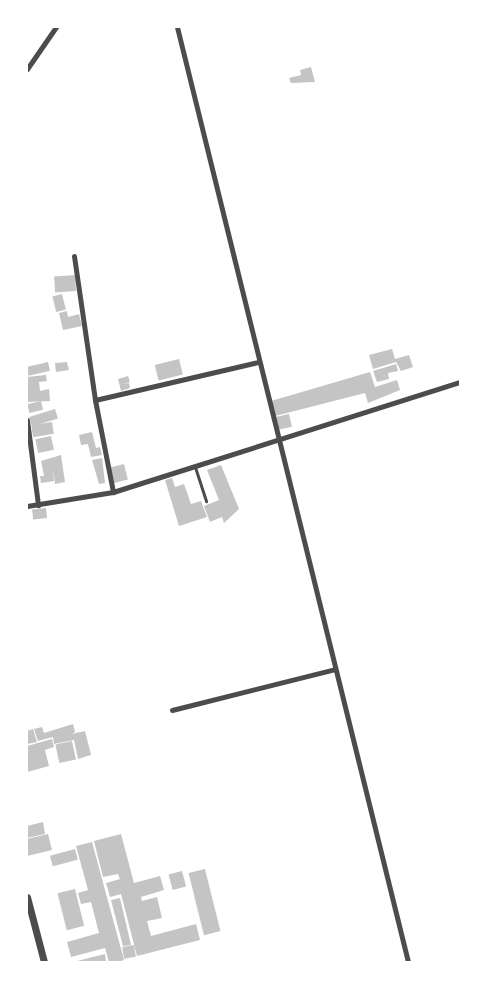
<!DOCTYPE html>
<html>
<head>
<meta charset="utf-8">
<style>
  body { margin:0 }
  #map { position:relative; width:487px; height:989px; overflow:hidden; background:#fff; font-family:Literata,serif }
  div>[style] { position:absolute }
  .building>* { inset:0; background:#c4c4c4; transform-origin:0 0 }
  .service>* { height:3px; margin:-1.5px; padding:0 1.5px; transform-origin:1.5px; border-radius:1.5px; background:#4c4c4c }
  .minor>* { height:5px; margin:-2.5px; padding:0 2.5px; transform-origin:2.5px; border-radius:2.5px; background:#4c4c4c }
  .tertiary>* { height:7px; margin:-3.5px; padding:0 3.5px; transform-origin:3.5px; border-radius:3.5px; background:#4c4c4c }
  span { translate:-50% -50%; white-space:nowrap; text-align:center; line-height:1.15; -webkit-text-stroke:4.5px #fff; paint-order:stroke }
  .frame { position:absolute; inset:0; border:28px solid #fff; pointer-events:none }
</style>
</head>
<body>
<div id="map">
  <div class="building">
    <div style="clip-path:polygon(311px 67px,315px 82px,291px 83px,289px 78px,301px 75px,300px 70px)"></div>
    <div style="left:75px;top:275px;width:16px;height:21px;rotate:86deg"></div>
    <div style="left:62px;top:294px;width:16px;height:10px;rotate:76deg"></div>
    <div style="clip-path:polygon(67px 311px,68px 317px,79px 314px,82px 326px,63px 330px,59px 313px)"></div>
    <div style="clip-path:polygon(392px 349px,395px 359px,409px 355px,413px 367px,401px 371px,396px 362px,373px 369px,369px 355px)"></div>
    <div style="left:179px;top:359px;width:16px;height:25px;rotate:76deg"></div>
    <div style="left:48px;top:362px;width:9px;height:22px;rotate:77deg"></div>
    <div style="clip-path:polygon(67px 362px,69px 370px,56px 372px,55px 363px)"></div>
    <div style="clip-path:polygon(396px 364px,398px 371px,388px 373px,389px 379px,377px 382px,373px 371px)"></div>
    <div style="clip-path:polygon(370px 372px,375px 387px,397px 380px,400px 390px,368px 403px,365px 393px,275px 416px,271px 401px)"></div>
    <div style="clip-path:polygon(46px 375px,47px 381px,39px 382px,40px 391px,49px 389px,50px 401px,27px 402px,27px 377px)"></div>
    <div style="clip-path:polygon(128px 376px,130px 382px,123px 384px,129px 383px,130px 388px,121px 391px,118px 379px)"></div>
    <div style="left:41px;top:401px;width:9px;height:14px;rotate:77deg"></div>
    <div style="left:55px;top:409px;width:10px;height:27px;rotate:73deg"></div>
    <div style="left:289px;top:414px;width:13px;height:15px;rotate:77deg"></div>
    <div style="left:52px;top:422px;width:12px;height:21px;rotate:81deg"></div>
    <div style="clip-path:polygon(92px 432px,96px 448px,100px 447px,102px 455px,91px 457px,88px 444px,81px 445px,79px 435px)"></div>
    <div style="left:51px;top:436px;width:14px;height:16px;rotate:78deg"></div>
    <div style="clip-path:polygon(61px 455px,65px 482px,55px 484px,53px 468px,54px 481px,41px 483px,40px 476px,44px 476px,41px 461px)"></div>
    <div style="clip-path:polygon(102px 458px,105px 483px,99px 484px,92px 460px)"></div>
    <div style="left:124px;top:464px;width:16px;height:14px;rotate:76deg"></div>
    <div style="clip-path:polygon(221px 465px,239px 509px,224px 523px,222px 517px,210px 522px,204px 506px,219px 500px,207px 470px)"></div>
    <div style="clip-path:polygon(172px 478px,175px 487px,184px 484px,191px 504px,201px 501px,207px 517px,179px 526px,165px 480px)"></div>
    <div style="left:46px;top:508px;width:10px;height:14px;rotate:84deg"></div>
    <div style="clip-path:polygon(73px 724px,75px 732px,72px 734px,85px 731px,91px 755px,78px 759px,74px 740px,54px 744px,53px 737px,38px 741px,34px 729px,42px 727px,44px 733px)"></div>
    <div style="clip-path:polygon(33px 729px,37px 742px,27px 744px,27px 731px)"></div>
    <div style="clip-path:polygon(52px 739px,54px 747px,45px 750px,49px 766px,27px 772px,27px 746px)"></div>
    <div style="left:72px;top:741px;width:19px;height:17px;rotate:78deg"></div>
    <div style="clip-path:polygon(43px 822px,45px 834px,27px 838px,27px 826px)"></div>
    <div style="clip-path:polygon(48px 834px,52px 850px,27px 856px,27px 839px)"></div>
    <div style="clip-path:polygon(121px 834px,134px 883px,160px 876px,164px 890px,141px 897px,142px 901px,157px 897px,162px 918px,147px 921px,151px 936px,196px 924px,200px 940px,137px 956px,121px 894px,110px 897px,106px 883px,120px 879px,118px 874px,103px 877px,94px 841px)"></div>
    <div style="clip-path:polygon(92px 842px,124px 960px,118px 962px,109px 962px,105px 948px,71px 957px,67px 942px,99px 933px,91px 902px,81px 904px,78px 893px,88px 890px,76px 846px)"></div>
    <div style="left:75px;top:849px;width:11px;height:26px;rotate:75deg"></div>
    <div style="left:205px;top:869px;width:64px;height:17px;rotate:76deg"></div>
    <div style="left:182px;top:871px;width:16px;height:14px;rotate:75deg"></div>
    <div style="left:75px;top:889px;width:38px;height:18px;rotate:76deg"></div>
    <div style="clip-path:polygon(120px 898px,131px 945px,123px 946px,111px 900px)"></div>
    <div style="left:134px;top:945px;width:12px;height:12px;rotate:81deg"></div>
    <div style="clip-path:polygon(105px 954px,106px 962px,77px 962px,77px 961px)"></div>
  </div>
  <div class="service">
    <div style="left:195px;top:467px;width:36px;rotate:72deg"></div>
  </div>
  <div class="minor">
    <div style="left:177px;top:27px;width:963px;rotate:76.12deg"></div>
    <div style="left:27px;top:69px;width:51px;rotate:-55.4deg"></div>
    <div style="left:74px;top:256px;width:146px;rotate:81.7deg"></div>
    <div style="left:95px;top:400px;width:94px;rotate:78.9deg"></div>
    <div style="left:95px;top:400px;width:167px;rotate:-13.1deg"></div>
    <div style="left:27px;top:420px;width:86px;rotate:82.6deg"></div>
    <div style="left:27px;top:506px;width:87px;rotate:-9.2deg"></div>
    <div style="left:113px;top:492px;width:364px;rotate:-17.6deg"></div>
    <div style="left:172px;top:710px;width:168px;rotate:-14.1deg"></div>
  </div>
  <div class="tertiary">
    <div style="left:27px;top:897px;width:67px;rotate:75.3deg"></div>
  </div>
  <div class="frame"></div>
</div>
</body>
</html>
